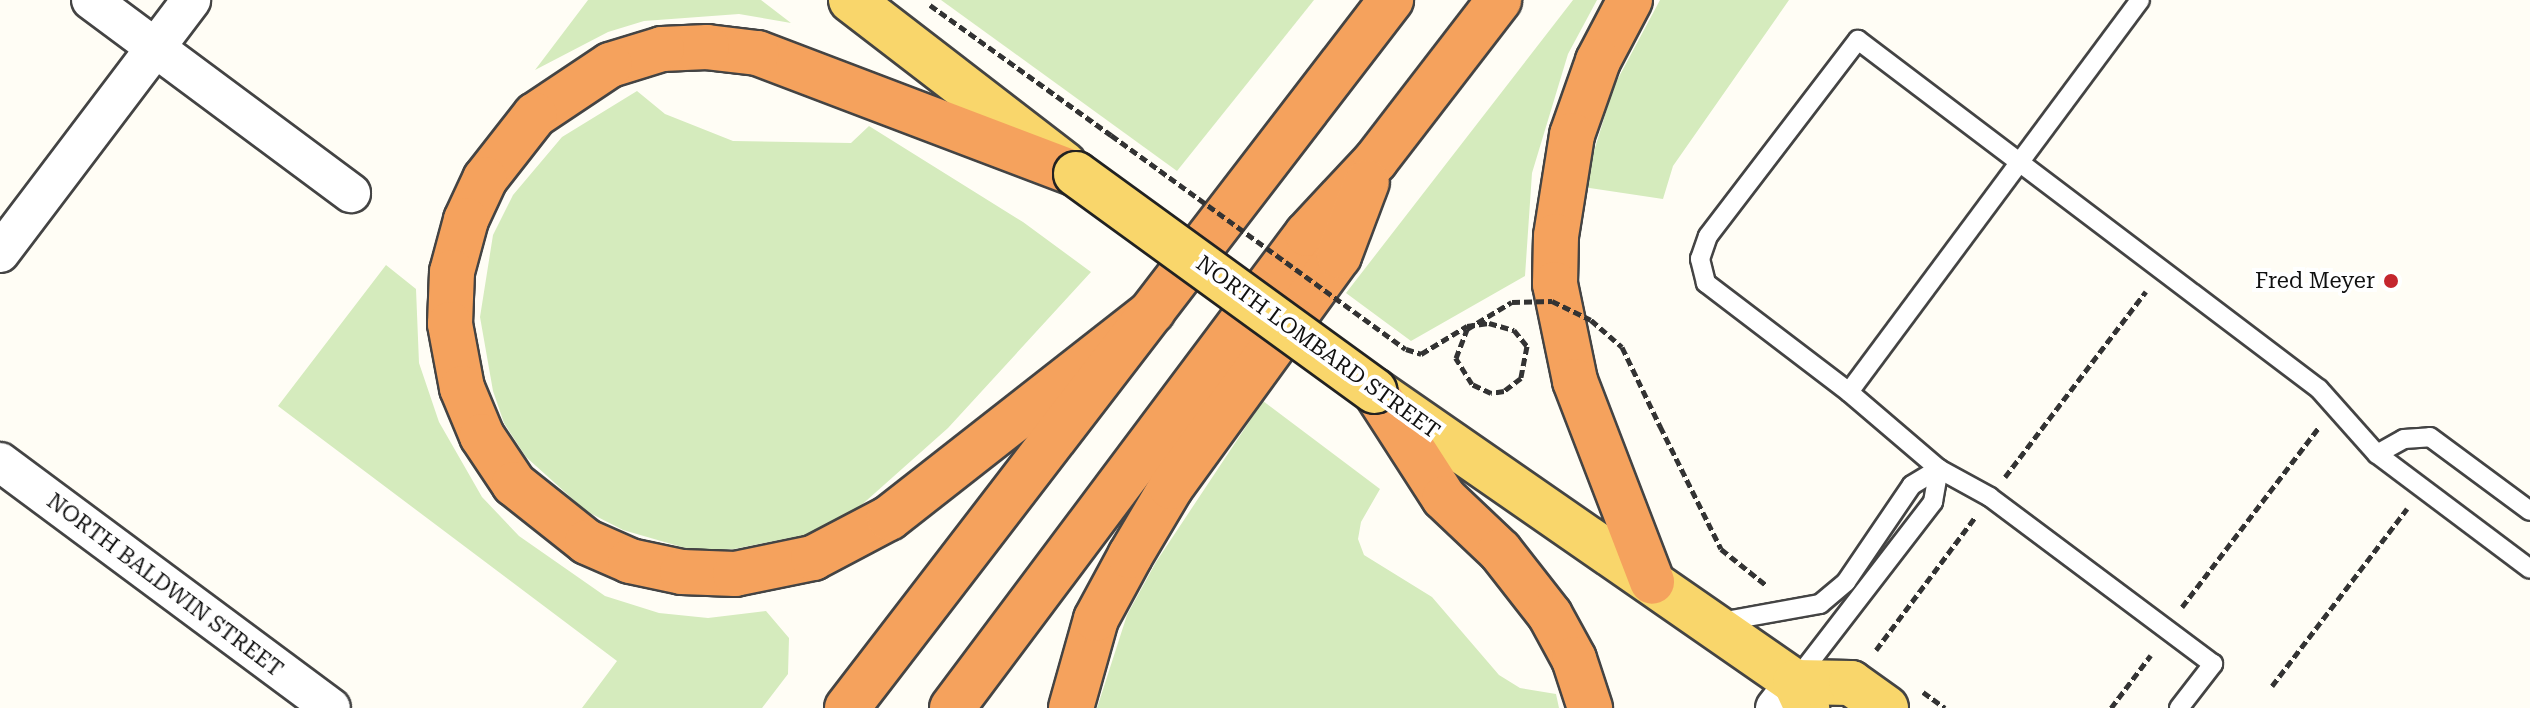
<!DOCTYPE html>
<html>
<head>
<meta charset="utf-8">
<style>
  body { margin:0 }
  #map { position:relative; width:2530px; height:708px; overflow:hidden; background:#fffdf5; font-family:"Roboto Serif",serif }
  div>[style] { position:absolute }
  .green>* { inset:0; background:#d5ebbd }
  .path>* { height:5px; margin-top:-2.5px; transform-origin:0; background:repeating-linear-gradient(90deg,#333 0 8px,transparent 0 12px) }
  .roads { filter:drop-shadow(2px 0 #444) drop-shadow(-2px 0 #444) drop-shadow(0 2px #444) drop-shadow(0 -2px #444) }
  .service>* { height:18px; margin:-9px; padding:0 9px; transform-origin:9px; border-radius:9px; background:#fff }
  .minor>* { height:38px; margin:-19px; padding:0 19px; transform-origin:19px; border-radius:19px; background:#fff }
  .primary>* { height:44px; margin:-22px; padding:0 22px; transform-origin:22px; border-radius:22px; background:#f9d66b }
  .motorway>* { height:44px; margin:-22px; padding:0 22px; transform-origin:22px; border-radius:22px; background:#f5a25d }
  .path-bridge>* { height:5px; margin-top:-2.5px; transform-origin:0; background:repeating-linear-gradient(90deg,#333 0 8px,transparent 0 12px) }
  .bridges { filter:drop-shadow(2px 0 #222) drop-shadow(-2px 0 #222) drop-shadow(0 2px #222) drop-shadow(0 -2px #222) }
  .primary-bridge>* { height:44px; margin:-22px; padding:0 22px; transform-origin:22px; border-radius:22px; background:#f9d66b }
  .dots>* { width:22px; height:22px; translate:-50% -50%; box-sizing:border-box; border:4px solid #fff; border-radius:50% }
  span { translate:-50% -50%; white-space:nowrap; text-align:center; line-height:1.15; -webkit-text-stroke:8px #fff; paint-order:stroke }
  .poi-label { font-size:22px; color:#111 }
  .right { translate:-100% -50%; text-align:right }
  .street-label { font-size:22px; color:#111 }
</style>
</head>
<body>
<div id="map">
  <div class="green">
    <div style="clip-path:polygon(588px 0,761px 0,791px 23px,739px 14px,644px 21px,608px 32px,535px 70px)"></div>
    <div style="clip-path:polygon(941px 0,1314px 0,1177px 171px)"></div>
    <div style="clip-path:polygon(1573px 0,1597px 0,1568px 54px,1532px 173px,1525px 276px,1411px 341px,1346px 293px)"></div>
    <div style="clip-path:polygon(1660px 0,1789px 0,1673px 166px,1663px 199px,1583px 187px,1614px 86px)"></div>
    <div style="clip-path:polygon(637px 91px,665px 114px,733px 141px,851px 143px,869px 126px,1023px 222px,1091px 272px,948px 428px,857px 509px,819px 532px,734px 549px,692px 550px,623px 530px,586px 511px,526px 457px,504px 423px,493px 391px,480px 317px,493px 235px,513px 195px,562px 137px)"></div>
    <div style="clip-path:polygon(386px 265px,416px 289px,419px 363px,439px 422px,482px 497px,519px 536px,605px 596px,659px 613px,708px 618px,766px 611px,789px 638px,788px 674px,762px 708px,582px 708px,617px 661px,278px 406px)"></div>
    <div style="clip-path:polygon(1263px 401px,1380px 489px,1361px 522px,1358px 539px,1364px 555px,1432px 597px,1499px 675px,1520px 688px,1556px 694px,1559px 708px,1097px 708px,1127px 615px,1156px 562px)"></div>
  </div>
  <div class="path">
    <div style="left:930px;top:5px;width:223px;rotate:35.7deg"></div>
    <div style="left:1406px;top:349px;width:16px;rotate:18deg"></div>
    <div style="left:1421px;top:354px;width:54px;rotate:-31.3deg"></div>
    <div style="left:1467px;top:326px;width:22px;rotate:-8deg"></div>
    <div style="left:1489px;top:323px;width:26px;rotate:16deg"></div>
    <div style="left:1660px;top:426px;width:137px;rotate:63.6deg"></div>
    <div style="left:1721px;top:549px;width:58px;rotate:38.7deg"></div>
    <div style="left:2005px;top:477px;width:233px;rotate:-52.8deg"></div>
    <div style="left:2182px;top:607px;width:226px;rotate:-52.7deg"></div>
    <div style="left:1876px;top:650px;width:166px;rotate:-53.3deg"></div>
    <div style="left:2272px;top:686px;width:223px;rotate:-52.7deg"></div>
    <div style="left:1923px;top:692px;width:27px;rotate:36deg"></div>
    <div style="left:2111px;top:708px;width:66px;rotate:-53deg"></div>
  </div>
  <div class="roads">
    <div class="service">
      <div style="left:1849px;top:392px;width:488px;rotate:-53.4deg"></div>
      <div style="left:2377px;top:454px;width:31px;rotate:-29deg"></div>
      <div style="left:2404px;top:439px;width:26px;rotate:-4deg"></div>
      <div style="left:2430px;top:437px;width:124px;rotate:36.5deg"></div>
      <div style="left:1720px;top:622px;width:102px;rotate:-10.2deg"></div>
      <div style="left:1820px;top:604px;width:34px;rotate:-40deg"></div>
      <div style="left:1846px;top:582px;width:117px;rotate:-55.8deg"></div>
      <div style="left:1912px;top:485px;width:31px;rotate:-31deg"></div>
      <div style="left:1799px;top:676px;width:220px;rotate:-52.4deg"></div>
      <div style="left:1933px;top:502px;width:34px;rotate:-80deg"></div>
      <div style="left:2179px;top:708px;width:56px;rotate:-52.3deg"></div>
      <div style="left:2213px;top:664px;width:279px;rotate:-143.2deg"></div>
      <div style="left:1990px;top:497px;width:58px;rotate:-151.2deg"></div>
      <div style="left:1939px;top:469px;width:118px;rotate:-139.5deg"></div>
      <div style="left:1849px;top:392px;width:180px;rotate:-142.7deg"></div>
      <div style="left:1706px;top:283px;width:25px;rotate:-104deg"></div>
      <div style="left:1700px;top:259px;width:24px;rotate:-71deg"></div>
      <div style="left:1708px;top:236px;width:247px;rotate:-52.6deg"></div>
      <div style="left:1858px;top:40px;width:578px;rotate:37.13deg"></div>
      <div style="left:2319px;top:389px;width:87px;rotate:48.3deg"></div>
      <div style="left:2377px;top:454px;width:191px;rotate:36.9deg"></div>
    </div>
    <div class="minor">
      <div style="left:91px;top:0;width:324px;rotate:36.6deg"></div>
      <div style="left:0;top:253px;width:317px;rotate:-52.9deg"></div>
      <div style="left:0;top:462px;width:412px;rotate:36.6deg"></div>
      <div style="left:1775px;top:708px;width:33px;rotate:-52deg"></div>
    </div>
    <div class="primary">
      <div style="left:851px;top:0;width:269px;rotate:37.6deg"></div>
      <div style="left:1375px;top:391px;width:511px;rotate:34.72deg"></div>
      <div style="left:1795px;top:682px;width:29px;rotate:65deg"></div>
      <div style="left:1795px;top:682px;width:56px;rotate:1deg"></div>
      <div style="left:1851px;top:683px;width:43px;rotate:35.5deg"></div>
    </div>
    <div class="motorway">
      <div style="left:1630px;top:0;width:69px;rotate:117.7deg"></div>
      <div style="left:1598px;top:61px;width:78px;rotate:109.4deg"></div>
      <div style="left:1572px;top:135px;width:102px;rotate:99deg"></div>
      <div style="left:1556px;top:236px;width:48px;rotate:91.2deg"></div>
      <div style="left:1555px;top:284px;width:99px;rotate:78.3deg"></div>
      <div style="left:1575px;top:381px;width:215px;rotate:69deg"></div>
      <div style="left:1076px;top:174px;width:341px;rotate:-159.2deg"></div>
      <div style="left:757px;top:53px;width:50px;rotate:-173.2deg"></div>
      <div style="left:707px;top:47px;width:45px;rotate:177.5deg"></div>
      <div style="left:662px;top:49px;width:54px;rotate:162.9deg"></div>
      <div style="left:610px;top:65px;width:90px;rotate:146.3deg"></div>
      <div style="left:535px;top:115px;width:81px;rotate:128deg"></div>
      <div style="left:485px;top:179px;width:45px;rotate:114.9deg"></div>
      <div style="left:466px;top:220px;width:54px;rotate:105.1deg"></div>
      <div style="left:452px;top:272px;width:52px;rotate:92.2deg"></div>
      <div style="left:450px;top:324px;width:65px;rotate:79.4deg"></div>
      <div style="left:462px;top:388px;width:52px;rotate:67.4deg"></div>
      <div style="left:482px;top:436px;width:58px;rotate:56.3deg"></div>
      <div style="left:514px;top:484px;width:93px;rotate:38.5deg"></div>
      <div style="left:587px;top:542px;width:47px;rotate:23.8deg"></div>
      <div style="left:630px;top:561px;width:53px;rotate:11.9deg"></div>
      <div style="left:682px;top:572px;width:53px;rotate:2.2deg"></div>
      <div style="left:735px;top:574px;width:80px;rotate:-11.6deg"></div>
      <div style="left:813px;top:558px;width:86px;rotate:-27.8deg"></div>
      <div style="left:889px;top:518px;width:335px;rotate:-38.1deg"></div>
      <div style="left:1375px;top:391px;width:127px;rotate:57.2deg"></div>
      <div style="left:1444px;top:498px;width:77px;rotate:43.4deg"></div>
      <div style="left:1500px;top:551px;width:81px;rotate:52deg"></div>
      <div style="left:1550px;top:615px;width:50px;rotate:61.4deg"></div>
      <div style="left:1574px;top:659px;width:52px;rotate:71.9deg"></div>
      <div style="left:847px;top:708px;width:893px;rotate:-52.46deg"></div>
      <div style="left:952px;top:708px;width:592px;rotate:-53.17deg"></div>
      <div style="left:1307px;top:234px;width:101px;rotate:-47deg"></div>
      <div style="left:1376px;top:160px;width:202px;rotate:-52.4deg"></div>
      <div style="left:1071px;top:708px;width:92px;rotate:-74.3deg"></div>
      <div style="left:1096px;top:619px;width:72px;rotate:-61.6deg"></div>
      <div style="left:1130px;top:556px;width:80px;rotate:-59.3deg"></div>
      <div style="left:1171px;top:487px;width:286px;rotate:-54deg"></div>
      <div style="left:1339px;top:256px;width:79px;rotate:-69.3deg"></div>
    </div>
  </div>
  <div class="path-bridge">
    <div style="left:1111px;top:135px;width:364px;rotate:36deg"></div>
    <div style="left:1514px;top:330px;width:21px;rotate:51deg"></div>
    <div style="left:1527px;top:346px;width:33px;rotate:101deg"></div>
    <div style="left:1521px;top:378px;width:21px;rotate:143deg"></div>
    <div style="left:1504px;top:391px;width:13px;rotate:171deg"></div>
    <div style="left:1491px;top:393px;width:21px;rotate:-155deg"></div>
    <div style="left:1472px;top:384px;width:31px;rotate:-122deg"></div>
    <div style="left:1456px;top:358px;width:31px;rotate:-69deg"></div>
    <div style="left:1467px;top:329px;width:52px;rotate:-31deg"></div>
    <div style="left:1512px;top:302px;width:40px;rotate:-1.4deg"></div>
    <div style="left:1552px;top:301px;width:43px;rotate:26deg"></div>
    <div style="left:1591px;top:320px;width:41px;rotate:41.1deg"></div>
    <div style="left:1622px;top:347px;width:88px;rotate:64.3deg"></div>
  </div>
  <div class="bridges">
    <div class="primary-bridge">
      <div style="left:1076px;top:174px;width:369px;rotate:36deg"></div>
    </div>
  </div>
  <div class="dots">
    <div style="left:2391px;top:281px;background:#c4262e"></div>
  </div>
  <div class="poi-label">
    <span class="right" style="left:2375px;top:281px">Fred Meyer</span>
  </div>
  <div class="street-label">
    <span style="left:1318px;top:347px;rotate:36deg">NORTH LOMBARD STREET</span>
    <span style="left:165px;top:585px;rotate:37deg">NORTH BALDWIN STREET</span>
  </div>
</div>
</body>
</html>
